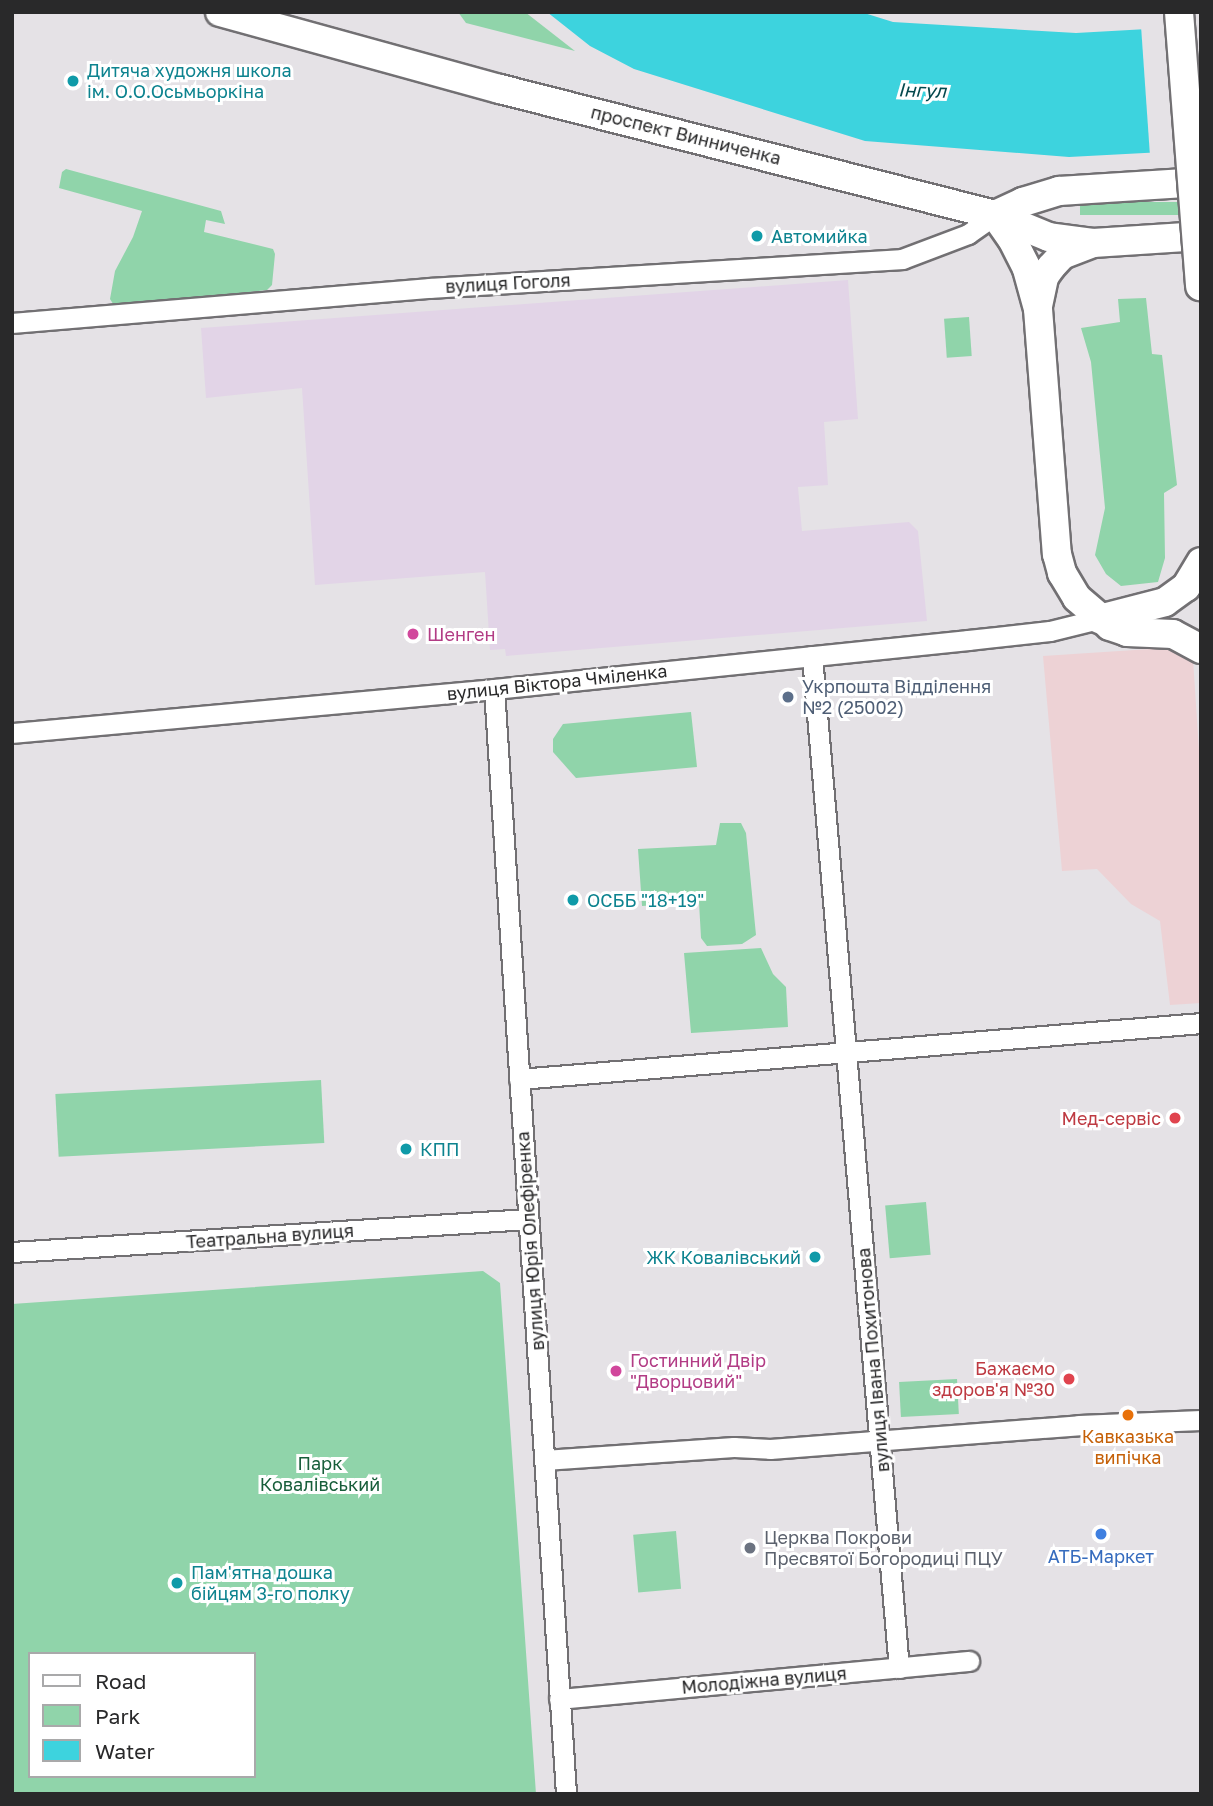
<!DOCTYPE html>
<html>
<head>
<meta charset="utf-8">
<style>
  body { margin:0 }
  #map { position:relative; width:1213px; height:1806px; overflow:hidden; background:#e5e2e6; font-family:"Golos Text",sans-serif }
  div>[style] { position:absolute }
  .commercial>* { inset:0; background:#edd2d5 }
  .industrial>* { inset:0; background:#e2d4e7 }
  .green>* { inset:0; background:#90d4aa; transform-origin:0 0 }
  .water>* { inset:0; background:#3dd3de }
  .pier>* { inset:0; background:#e5e2e6 }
  .roads { filter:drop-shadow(2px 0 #727073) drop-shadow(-2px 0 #727073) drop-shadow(0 2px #727073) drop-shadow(0 -2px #727073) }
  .minor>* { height:19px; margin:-9.5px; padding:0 9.5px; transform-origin:9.5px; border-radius:9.5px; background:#fff }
  .secondary>* { height:28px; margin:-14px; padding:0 14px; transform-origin:14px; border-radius:14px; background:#fff }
  .bridges { filter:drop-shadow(2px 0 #727073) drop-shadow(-2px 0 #727073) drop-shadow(0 2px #727073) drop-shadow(0 -2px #727073) }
  .secondary-bridge>* { height:28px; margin:-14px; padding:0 14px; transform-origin:14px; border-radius:14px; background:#fff }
  .dots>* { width:19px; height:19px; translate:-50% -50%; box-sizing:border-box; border:4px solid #fff; border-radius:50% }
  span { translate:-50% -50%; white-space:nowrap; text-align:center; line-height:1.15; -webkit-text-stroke:6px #fff; paint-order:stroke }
  .culture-label { font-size:18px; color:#0d838f }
  .left { translate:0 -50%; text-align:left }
  .right { translate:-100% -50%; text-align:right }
  .street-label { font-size:18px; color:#29292a }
  .hotel-label { font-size:18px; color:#b23c85 }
  .service-label { font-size:18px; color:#4e5e75 }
  .health-label { font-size:18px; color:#be3a42 }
  .food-label { font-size:18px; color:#c56008 }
  .park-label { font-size:18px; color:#175e3a }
  .worship-label { font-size:18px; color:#5b616d }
  .shop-label { font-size:18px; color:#366cbe }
  .water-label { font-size:19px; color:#04484d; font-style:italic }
  .frame { position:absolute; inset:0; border:14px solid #29292a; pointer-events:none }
  .legend { position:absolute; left:28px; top:1652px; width:228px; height:126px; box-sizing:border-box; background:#fff; border:2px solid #a9a9aa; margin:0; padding:9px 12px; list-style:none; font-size:21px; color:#29292a }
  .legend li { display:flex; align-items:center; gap:14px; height:35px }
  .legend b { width:35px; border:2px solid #a9a9aa }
</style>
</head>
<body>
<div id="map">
  <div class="commercial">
    <div style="clip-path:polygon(1165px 648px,1193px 659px,1201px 781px,1201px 1003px,1170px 1005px,1160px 921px,1131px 904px,1097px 869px,1062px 871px,1043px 656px)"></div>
  </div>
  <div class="industrial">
    <div style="clip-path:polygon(848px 280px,858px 419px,824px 422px,828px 485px,798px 487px,802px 531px,909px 522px,918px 531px,927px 621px,506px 656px,505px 649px,490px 650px,485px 572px,315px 585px,302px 388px,206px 398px,201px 328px)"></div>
  </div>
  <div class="green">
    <div style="clip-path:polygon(458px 12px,525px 12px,575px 51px,466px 23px)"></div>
    <div style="clip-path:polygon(66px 169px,221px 211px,225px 224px,206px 220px,204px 232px,273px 249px,275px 254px,272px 285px,267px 290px,115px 307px,110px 299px,115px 271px,133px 237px,142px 211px,59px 188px,62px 172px)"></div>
    <div style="left:1201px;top:202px;width:13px;height:121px;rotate:90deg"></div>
    <div style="clip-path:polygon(1146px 298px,1152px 354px,1162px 355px,1177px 485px,1164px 493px,1165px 558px,1158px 582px,1121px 586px,1106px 574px,1095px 555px,1105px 508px,1091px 362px,1081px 328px,1120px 322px,1118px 299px)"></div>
    <div style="left:969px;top:317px;width:39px;height:25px;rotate:86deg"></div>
    <div style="clip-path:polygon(691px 712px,697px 767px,576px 778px,553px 752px,553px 739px,563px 724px)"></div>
    <div style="clip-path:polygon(720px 823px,741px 823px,746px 833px,756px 935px,742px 944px,707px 946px,701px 938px,699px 902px,642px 906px,638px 849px,716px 845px)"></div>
    <div style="clip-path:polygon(761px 948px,773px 974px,786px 987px,788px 1027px,691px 1033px,684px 953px)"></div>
    <div style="left:321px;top:1080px;width:63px;height:266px;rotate:87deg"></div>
    <div style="left:926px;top:1202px;width:53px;height:41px;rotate:85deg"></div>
    <div style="clip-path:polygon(evenodd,483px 1271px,500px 1283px,536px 1794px,12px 1794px,12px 1304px,483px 1271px,30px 1654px,254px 1654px,254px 1776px,30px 1776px,30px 1654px)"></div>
    <div style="left:957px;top:1379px;width:35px;height:58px;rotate:87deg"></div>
    <div style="left:676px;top:1531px;width:58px;height:43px;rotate:85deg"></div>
  </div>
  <div class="water">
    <div style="clip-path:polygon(547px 12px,861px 12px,893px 22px,1076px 33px,1201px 26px,1201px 150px,1069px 157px,865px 141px,634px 69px,590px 46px)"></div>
  </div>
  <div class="pier">
    <div style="clip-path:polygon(1201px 23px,1201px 153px,1150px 156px,1141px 26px)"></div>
  </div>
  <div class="roads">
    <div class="minor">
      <div style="left:12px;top:323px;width:419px;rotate:-4.8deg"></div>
      <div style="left:430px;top:288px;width:473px;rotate:-3.5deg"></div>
      <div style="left:902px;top:259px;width:71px;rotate:-20.7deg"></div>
      <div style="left:968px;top:234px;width:33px;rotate:-35deg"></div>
      <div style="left:812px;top:656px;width:1016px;rotate:85.09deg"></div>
      <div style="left:494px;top:689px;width:1107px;rotate:86.27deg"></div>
      <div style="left:12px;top:733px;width:484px;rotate:-5.2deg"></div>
      <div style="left:494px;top:689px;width:477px;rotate:-5.9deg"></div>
      <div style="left:968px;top:640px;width:82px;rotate:-6.3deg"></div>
      <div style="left:1050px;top:631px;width:50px;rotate:-13.8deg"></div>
      <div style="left:519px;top:1079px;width:684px;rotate:-4.69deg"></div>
      <div style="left:12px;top:1252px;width:517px;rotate:-3.66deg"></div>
      <div style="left:544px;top:1460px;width:190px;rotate:-3.9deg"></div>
      <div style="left:734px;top:1447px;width:36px;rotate:3deg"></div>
      <div style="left:770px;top:1449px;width:310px;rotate:-4.4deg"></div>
      <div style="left:1079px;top:1425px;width:122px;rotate:-2.3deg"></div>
      <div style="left:559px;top:1699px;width:412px;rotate:-5.3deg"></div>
    </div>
    <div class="secondary">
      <div style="left:220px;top:12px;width:290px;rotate:15.4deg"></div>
      <div style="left:500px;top:89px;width:511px;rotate:14.28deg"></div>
      <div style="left:995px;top:215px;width:58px;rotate:22.2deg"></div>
      <div style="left:1049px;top:237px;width:44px;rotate:7.8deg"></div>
      <div style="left:1093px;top:243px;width:108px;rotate:-3.7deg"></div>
      <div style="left:995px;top:215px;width:29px;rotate:55deg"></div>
      <div style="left:1012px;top:239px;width:34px;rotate:63deg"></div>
      <div style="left:1027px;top:269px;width:41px;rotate:74.6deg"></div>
      <div style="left:1038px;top:309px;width:246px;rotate:85.6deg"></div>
      <div style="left:1057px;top:554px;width:20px;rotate:75deg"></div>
      <div style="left:1062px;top:573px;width:29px;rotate:59deg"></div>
      <div style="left:1077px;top:598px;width:43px;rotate:40.3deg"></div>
      <div style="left:1110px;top:626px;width:18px;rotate:19deg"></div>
      <div style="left:1127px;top:632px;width:46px;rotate:2.5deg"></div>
      <div style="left:1173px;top:634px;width:32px;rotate:28deg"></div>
      <div style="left:995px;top:215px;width:31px;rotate:-25deg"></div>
      <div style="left:1023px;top:202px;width:38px;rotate:-17deg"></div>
      <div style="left:1059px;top:191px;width:142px;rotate:-3.6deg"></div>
      <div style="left:1038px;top:306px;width:30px;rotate:-78deg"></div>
      <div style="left:1044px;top:277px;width:12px;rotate:-55deg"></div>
      <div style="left:1051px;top:267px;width:16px;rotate:-47deg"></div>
      <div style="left:1062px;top:255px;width:30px;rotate:-21deg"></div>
      <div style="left:1099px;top:619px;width:68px;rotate:-14.4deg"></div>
      <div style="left:1165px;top:602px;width:26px;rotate:-36deg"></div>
      <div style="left:1186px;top:587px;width:29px;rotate:-59deg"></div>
    </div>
  </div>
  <div class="bridges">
    <div class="secondary-bridge">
      <div style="left:1179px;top:12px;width:275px;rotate:85.6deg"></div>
    </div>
  </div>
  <div class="dots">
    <div style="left:73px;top:81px;background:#0f9aa8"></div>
    <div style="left:757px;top:236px;background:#0f9aa8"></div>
    <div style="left:413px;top:634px;background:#d1479c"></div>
    <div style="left:788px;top:697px;background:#5c6f8a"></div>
    <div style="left:573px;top:900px;background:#0f9aa8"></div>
    <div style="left:1175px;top:1118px;background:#e0444e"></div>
    <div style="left:406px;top:1149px;background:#0f9aa8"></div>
    <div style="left:815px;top:1257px;background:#0f9aa8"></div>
    <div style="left:616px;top:1371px;background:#d1479c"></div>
    <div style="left:1069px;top:1379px;background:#e0444e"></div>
    <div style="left:1128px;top:1415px;background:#e8710a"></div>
    <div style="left:1101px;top:1534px;background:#3f7fe0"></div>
    <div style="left:750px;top:1548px;background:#6b7280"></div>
    <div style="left:177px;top:1583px;background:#0f9aa8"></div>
  </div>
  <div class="culture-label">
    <span class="left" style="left:87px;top:81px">Дитяча художня школа<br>ім. О.О.Осьмьоркіна</span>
    <span class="left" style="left:771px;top:236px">Автомийка</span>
    <span class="left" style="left:587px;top:900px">ОСББ "18+19"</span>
    <span class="left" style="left:420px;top:1149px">КПП</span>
    <span class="right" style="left:801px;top:1257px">ЖК Ковалівський</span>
    <span class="left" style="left:191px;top:1583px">Пам'ятна дошка<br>бійцям 3-го полку</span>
  </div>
  <div class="street-label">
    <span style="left:686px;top:135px;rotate:14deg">проспект Винниченка</span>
    <span style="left:508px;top:283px;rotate:-3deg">вулиця Гоголя</span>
    <span style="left:557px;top:682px;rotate:-6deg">вулиця Віктора Чміленка</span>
    <span style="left:270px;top:1236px;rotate:-4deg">Театральна вулиця</span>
    <span style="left:530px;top:1241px;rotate:-94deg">вулиця Юрія Олефіренка</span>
    <span style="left:873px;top:1360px;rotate:-95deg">вулиця Івана Похитонова</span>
    <span style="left:764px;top:1680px;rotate:-5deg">Молодіжна вулиця</span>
  </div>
  <div class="hotel-label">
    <span class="left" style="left:427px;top:634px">Шенген</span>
    <span class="left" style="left:630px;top:1371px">Гостинний Двір<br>"Дворцовий"</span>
  </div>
  <div class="service-label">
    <span class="left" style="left:802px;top:697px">Укрпошта Відділення<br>№2 (25002)</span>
  </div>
  <div class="health-label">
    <span class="right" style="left:1161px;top:1118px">Мед-сервіс</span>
    <span class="right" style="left:1055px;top:1379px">Бажаємо<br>здоров'я №30</span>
  </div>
  <div class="food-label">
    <span style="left:1128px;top:1447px">Кавказька<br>випічка</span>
  </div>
  <div class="park-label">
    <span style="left:320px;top:1474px">Парк<br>Ковалівський</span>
  </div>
  <div class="worship-label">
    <span class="left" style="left:764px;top:1548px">Церква Покрови<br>Пресвятої Богородиці ПЦУ</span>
  </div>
  <div class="shop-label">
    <span style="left:1101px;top:1556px">АТБ-Маркет</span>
  </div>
  <div class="water-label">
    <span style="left:922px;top:90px;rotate:2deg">Інгул</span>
  </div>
  <div class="frame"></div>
  <ul class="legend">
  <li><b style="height:9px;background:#fff"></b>Road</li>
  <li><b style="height:19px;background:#90d4aa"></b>Park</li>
  <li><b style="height:19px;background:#3dd3de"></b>Water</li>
  </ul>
</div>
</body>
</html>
